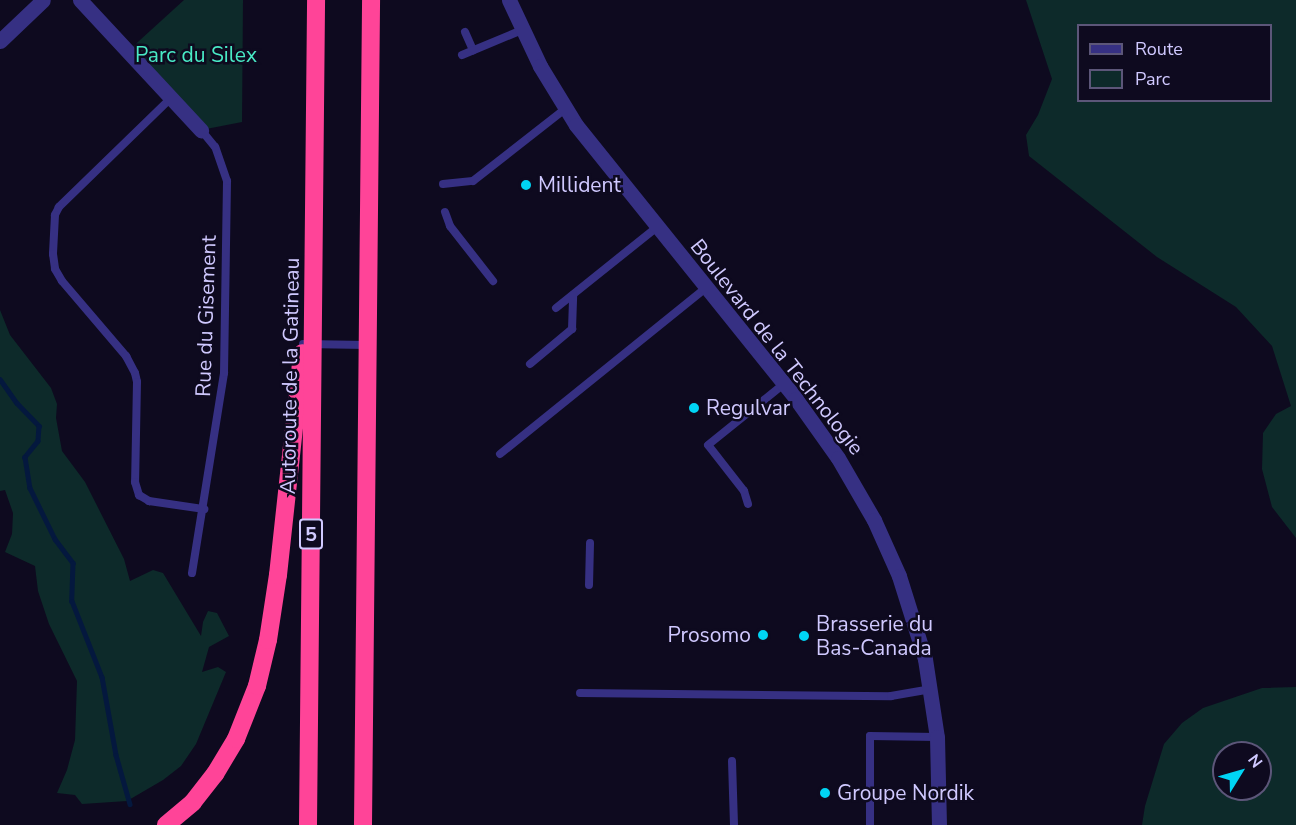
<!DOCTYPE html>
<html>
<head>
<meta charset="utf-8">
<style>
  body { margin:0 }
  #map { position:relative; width:1296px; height:825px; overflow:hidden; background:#0e0a1f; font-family:"Nunito Sans",sans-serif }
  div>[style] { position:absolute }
  .green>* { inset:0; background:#0d2a2a }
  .stream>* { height:4.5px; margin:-2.25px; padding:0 2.25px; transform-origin:2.25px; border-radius:2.25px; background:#04183e }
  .service>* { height:8px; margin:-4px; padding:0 4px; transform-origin:4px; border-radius:4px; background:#363083 }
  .minor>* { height:15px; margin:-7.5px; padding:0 7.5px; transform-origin:7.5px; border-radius:7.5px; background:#363083 }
  .motorway>* { height:18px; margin:-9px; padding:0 9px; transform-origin:9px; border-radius:9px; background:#ff4498 }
  .dots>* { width:16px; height:16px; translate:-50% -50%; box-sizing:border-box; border:3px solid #0e0a1f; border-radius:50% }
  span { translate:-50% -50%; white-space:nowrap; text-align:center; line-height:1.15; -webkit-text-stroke:5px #0e0a1f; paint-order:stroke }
  .shield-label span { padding:2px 4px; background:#0e0a1f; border:2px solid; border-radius:4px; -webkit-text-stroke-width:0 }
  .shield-label { font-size:20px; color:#d0c9ff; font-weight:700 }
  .park-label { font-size:21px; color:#49eac6 }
  .poi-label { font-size:21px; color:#d0c9ff }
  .left { translate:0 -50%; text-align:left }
  .right { translate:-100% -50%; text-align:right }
  .street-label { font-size:21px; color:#d0c9ff }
  .legend { position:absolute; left:1077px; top:24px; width:195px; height:78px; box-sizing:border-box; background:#0e0a1f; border:2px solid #5c5679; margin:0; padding:8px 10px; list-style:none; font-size:18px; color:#d0c9ff }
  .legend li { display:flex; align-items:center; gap:12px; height:30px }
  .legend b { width:30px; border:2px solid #5c5679 }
  .north { position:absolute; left:1212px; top:741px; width:60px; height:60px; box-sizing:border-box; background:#0e0a1f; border:2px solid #5c5679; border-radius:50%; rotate:53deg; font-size:16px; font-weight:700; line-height:24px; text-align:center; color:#d0c9ff }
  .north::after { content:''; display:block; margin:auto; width:21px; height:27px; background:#00d4f4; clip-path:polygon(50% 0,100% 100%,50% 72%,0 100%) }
</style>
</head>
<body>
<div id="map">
  <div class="green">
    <div style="clip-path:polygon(184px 0,243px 0,242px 122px,201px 130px,128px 51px)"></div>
    <div style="clip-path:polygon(evenodd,1026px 0,1296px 0,1296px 538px,1272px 507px,1262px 469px,1263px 433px,1276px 414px,1291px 406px,1272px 346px,1236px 307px,1157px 257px,1029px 156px,1026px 135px,1038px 115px,1052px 79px,1026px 0,1078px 26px,1270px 26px,1270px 100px,1078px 100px,1078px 26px)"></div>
    <div style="clip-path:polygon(0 310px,10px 335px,51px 388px,57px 404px,56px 418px,62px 451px,85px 482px,124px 559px,130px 581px,153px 570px,163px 573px,201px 636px,203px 622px,208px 611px,217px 613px,229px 636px,209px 647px,202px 672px,218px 667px,226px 672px,196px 744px,181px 766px,163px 780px,127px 801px,82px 804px,75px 795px,57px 793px,67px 770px,75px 740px,77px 681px,49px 624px,38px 591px,35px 566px,5px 552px,12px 534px,13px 513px,5px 490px,0 491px)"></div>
    <div style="clip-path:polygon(evenodd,1296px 687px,1296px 825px,1142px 825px,1145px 806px,1164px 744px,1182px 723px,1203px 708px,1262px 688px,1296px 687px,1224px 753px,1260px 753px,1260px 789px,1224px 789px,1224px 753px)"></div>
  </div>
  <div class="stream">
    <div style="left:0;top:379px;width:29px;rotate:55deg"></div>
    <div style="left:17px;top:403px;width:32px;rotate:46deg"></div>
    <div style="left:39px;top:426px;width:15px;rotate:94deg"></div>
    <div style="left:38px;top:441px;width:21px;rotate:129deg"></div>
    <div style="left:25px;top:457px;width:31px;rotate:81deg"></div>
    <div style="left:30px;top:488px;width:57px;rotate:63.9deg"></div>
    <div style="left:55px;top:539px;width:30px;rotate:53deg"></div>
    <div style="left:73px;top:563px;width:38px;rotate:92deg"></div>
    <div style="left:72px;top:601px;width:82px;rotate:68.5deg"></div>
    <div style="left:102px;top:677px;width:79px;rotate:79.8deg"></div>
    <div style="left:116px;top:755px;width:51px;rotate:74.1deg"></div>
  </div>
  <div class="service">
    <div style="left:465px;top:32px;width:20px;rotate:66deg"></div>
    <div style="left:462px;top:55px;width:65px;rotate:-22.6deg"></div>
    <div style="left:172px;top:97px;width:158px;rotate:135.8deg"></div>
    <div style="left:59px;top:207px;width:9px;rotate:117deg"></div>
    <div style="left:55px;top:215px;width:39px;rotate:93deg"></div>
    <div style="left:53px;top:254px;width:15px;rotate:82deg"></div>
    <div style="left:55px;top:269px;width:14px;rotate:60deg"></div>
    <div style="left:62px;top:281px;width:99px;rotate:49.5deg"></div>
    <div style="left:126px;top:356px;width:19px;rotate:62deg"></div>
    <div style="left:135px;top:373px;width:9px;rotate:77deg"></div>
    <div style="left:137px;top:382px;width:100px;rotate:91.1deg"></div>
    <div style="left:135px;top:482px;width:14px;rotate:73deg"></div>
    <div style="left:139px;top:495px;width:12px;rotate:31deg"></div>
    <div style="left:149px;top:501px;width:56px;rotate:8.3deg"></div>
    <div style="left:443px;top:184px;width:30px;rotate:-6deg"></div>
    <div style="left:473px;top:181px;width:117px;rotate:-38deg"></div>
    <div style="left:445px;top:212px;width:15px;rotate:70deg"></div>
    <div style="left:450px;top:226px;width:70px;rotate:52deg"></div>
    <div style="left:556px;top:308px;width:129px;rotate:-38.7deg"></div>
    <div style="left:303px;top:344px;width:64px;rotate:0.9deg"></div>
    <div style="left:530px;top:364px;width:55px;rotate:-39.8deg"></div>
    <div style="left:572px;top:329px;width:34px;rotate:-88deg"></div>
    <div style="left:500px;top:454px;width:265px;rotate:-38.9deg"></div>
    <div style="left:748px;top:504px;width:14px;rotate:-107deg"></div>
    <div style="left:744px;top:491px;width:58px;rotate:-128deg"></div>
    <div style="left:708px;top:445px;width:97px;rotate:-38.8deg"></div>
    <div style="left:192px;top:573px;width:203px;rotate:-80.9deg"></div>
    <div style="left:224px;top:373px;width:192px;rotate:-89.1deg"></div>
    <div style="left:227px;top:181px;width:36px;rotate:-109deg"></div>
    <div style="left:215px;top:147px;width:22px;rotate:-129deg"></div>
    <div style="left:589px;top:585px;width:42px;rotate:-88.6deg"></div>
    <div style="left:580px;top:693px;width:311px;rotate:0.6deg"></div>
    <div style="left:891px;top:696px;width:41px;rotate:-9.9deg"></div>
    <div style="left:732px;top:761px;width:64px;rotate:88.2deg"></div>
    <div style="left:870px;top:825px;width:89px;rotate:-90deg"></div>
    <div style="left:870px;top:736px;width:67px;rotate:0.9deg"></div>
  </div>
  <div class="minor">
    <div style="left:80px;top:0;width:178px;rotate:47.1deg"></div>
    <div style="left:509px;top:0;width:73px;rotate:64.8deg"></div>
    <div style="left:540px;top:66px;width:69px;rotate:58.6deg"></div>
    <div style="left:576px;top:125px;width:351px;rotate:51.2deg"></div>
    <div style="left:796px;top:399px;width:72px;rotate:54.6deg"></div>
    <div style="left:838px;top:458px;width:72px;rotate:59.9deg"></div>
    <div style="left:874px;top:520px;width:61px;rotate:65.9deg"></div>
    <div style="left:899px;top:576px;width:87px;rotate:72.6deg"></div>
    <div style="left:925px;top:659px;width:79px;rotate:81.3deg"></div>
    <div style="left:937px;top:737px;width:88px;rotate:88.7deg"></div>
    <div style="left:0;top:41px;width:59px;rotate:-43.6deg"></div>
  </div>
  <div class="motorway">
    <div style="left:166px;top:825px;width:35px;rotate:-40deg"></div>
    <div style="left:193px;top:802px;width:36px;rotate:-52deg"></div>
    <div style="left:215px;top:774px;width:41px;rotate:-59deg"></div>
    <div style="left:236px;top:739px;width:57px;rotate:-68.4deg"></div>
    <div style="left:257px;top:686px;width:47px;rotate:-76.6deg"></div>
    <div style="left:268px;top:640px;width:66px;rotate:-81.3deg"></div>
    <div style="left:278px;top:575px;width:223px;rotate:-83.8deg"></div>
    <div style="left:308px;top:825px;width:825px;rotate:-89.44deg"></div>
    <div style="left:363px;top:825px;width:825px;rotate:-89.44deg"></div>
  </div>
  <div class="dots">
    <div style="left:526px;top:185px;background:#00d4f4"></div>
    <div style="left:694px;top:408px;background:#00d4f4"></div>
    <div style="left:763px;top:635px;background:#00d4f4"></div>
    <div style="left:804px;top:636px;background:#00d4f4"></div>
    <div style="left:825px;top:793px;background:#00d4f4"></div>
  </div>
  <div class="shield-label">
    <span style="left:311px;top:534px">5</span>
  </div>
  <div class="park-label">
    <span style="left:196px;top:55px">Parc du Silex</span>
  </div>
  <div class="poi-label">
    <span class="left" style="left:538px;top:185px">Millident</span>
    <span class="left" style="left:706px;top:408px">Regulvar</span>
    <span class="left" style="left:816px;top:636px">Brasserie du<br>Bas-Canada</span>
    <span class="right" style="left:751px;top:635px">Prosomo</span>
    <span class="left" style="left:837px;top:793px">Groupe Nordik</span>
  </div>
  <div class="street-label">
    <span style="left:206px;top:316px;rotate:-88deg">Rue du Gisement</span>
    <span style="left:777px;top:347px;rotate:52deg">Boulevard de la Technologie</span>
    <span style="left:290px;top:376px;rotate:-89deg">Autoroute de la Gatineau</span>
  </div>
  <ul class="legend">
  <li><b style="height:8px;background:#363083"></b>Route</li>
  <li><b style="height:16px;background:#0d2a2a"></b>Parc</li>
  </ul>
  <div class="north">N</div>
</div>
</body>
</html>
